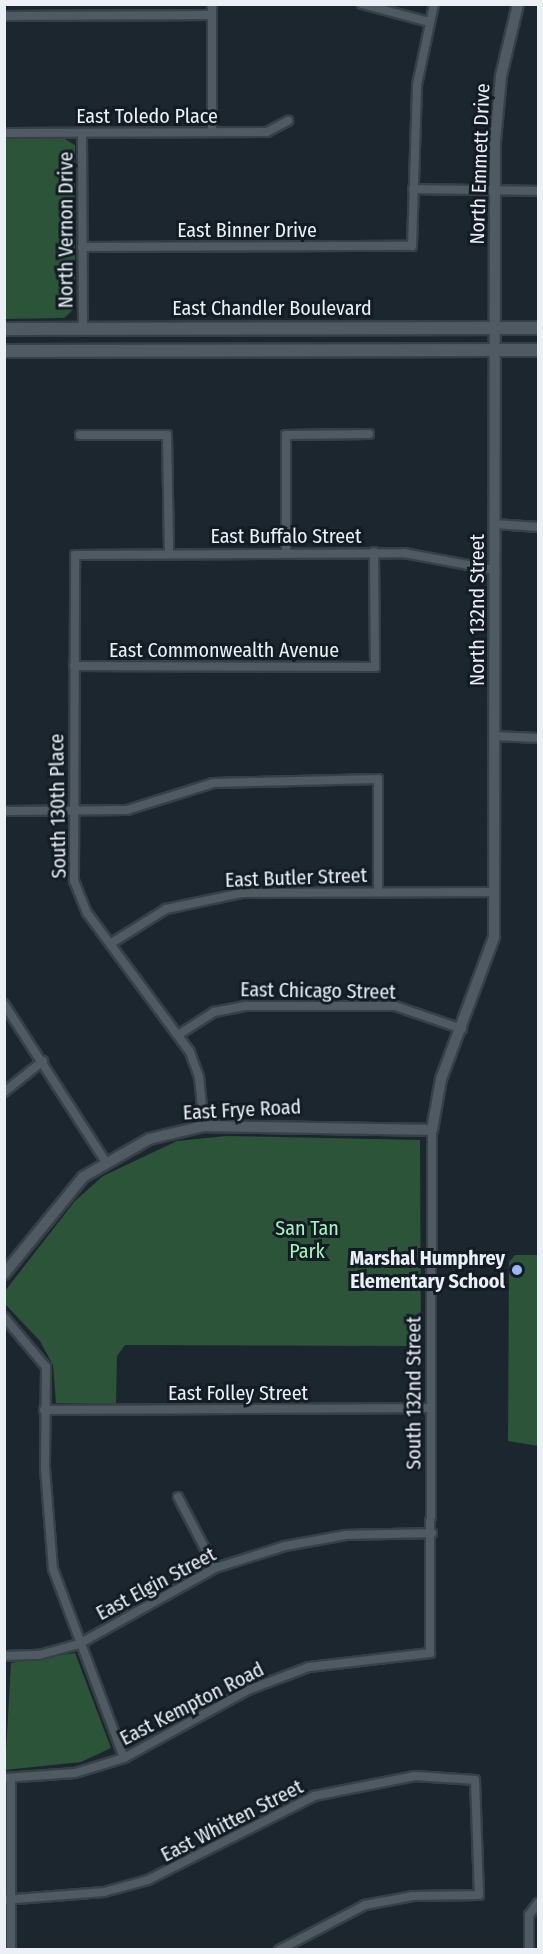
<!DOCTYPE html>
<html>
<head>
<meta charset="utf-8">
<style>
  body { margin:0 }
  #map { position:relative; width:543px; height:1954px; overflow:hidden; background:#1c262e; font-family:"Fira Sans Condensed",sans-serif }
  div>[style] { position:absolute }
  .green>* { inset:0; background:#2b5438 }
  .roads { filter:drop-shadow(2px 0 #384047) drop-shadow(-2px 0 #384047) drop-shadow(0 2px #384047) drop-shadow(0 -2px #384047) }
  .minor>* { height:8px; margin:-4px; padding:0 4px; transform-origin:4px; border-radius:4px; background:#4f5a63 }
  .tertiary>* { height:10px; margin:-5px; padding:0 5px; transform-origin:5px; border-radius:5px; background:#4f5a63 }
  .secondary>* { height:12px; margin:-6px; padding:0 6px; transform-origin:6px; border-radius:6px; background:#4f5a63 }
  .dots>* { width:16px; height:16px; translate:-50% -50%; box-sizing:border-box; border:3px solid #131c24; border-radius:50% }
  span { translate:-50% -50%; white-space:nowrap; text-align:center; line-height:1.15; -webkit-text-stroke:6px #131c24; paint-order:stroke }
  .street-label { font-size:20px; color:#eaf0f6 }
  .park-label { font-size:20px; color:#a6f5bb }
  .poi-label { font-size:20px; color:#eaf0f6; font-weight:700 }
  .right { translate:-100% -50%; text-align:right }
  .frame { position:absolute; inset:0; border:6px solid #eaf0f6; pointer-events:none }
</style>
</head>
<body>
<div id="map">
  <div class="green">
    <div style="clip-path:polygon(5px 138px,63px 138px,75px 145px,75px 308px,64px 318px,5px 319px)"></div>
    <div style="clip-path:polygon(226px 1136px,420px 1140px,421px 1346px,125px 1345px,117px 1356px,116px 1404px,56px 1403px,53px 1365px,40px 1341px,5px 1304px,5px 1291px,75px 1201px,103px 1176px,177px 1141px)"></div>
    <div style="clip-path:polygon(515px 1255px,538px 1255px,538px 1446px,508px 1441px,509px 1262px)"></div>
    <div style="clip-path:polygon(75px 1653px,111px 1748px,81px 1762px,5px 1770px,11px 1663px)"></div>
  </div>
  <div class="roads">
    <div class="minor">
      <div style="left:362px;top:4px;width:69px;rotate:15deg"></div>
      <div style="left:4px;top:16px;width:208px;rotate:-0.3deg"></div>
      <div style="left:212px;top:132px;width:128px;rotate:-90deg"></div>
      <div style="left:4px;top:133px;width:263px;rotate:-0.2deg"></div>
      <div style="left:267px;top:132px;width:24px;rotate:-28deg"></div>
      <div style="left:82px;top:133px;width:194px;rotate:89.7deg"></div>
      <div style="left:413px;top:189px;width:125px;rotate:0.9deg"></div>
      <div style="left:82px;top:247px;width:330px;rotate:-0.2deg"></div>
      <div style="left:412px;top:246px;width:161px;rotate:-88.2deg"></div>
      <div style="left:417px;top:85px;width:83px;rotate:-78.1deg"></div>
      <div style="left:80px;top:435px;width:87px"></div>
      <div style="left:167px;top:435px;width:119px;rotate:89deg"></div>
      <div style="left:495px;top:524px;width:43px;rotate:4deg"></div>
      <div style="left:286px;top:552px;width:117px;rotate:-90deg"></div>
      <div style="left:286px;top:435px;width:83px;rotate:-0.7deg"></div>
      <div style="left:74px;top:666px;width:301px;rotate:0.2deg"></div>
      <div style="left:375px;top:667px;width:115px;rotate:-90.5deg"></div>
      <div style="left:495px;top:736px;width:43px;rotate:2.7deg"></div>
      <div style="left:6px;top:811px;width:121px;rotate:-0.5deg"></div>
      <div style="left:127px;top:810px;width:90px;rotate:-17.4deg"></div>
      <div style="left:213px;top:783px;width:165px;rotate:-1.4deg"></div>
      <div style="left:378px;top:779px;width:113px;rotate:90deg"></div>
      <div style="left:110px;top:944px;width:66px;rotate:-32deg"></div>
      <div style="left:166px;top:909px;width:78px;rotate:-11.9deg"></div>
      <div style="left:242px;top:893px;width:253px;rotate:-0.2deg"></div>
      <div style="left:4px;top:1004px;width:187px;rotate:57.2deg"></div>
      <div style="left:178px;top:1035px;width:43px;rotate:-32.6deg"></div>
      <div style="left:214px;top:1012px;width:33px;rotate:-11deg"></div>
      <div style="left:246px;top:1006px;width:149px"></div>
      <div style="left:395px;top:1006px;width:71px;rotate:18.9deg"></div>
      <div style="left:4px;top:1092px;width:50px;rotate:-38.5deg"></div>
      <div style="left:204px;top:1126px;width:49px;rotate:-95.8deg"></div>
      <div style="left:199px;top:1077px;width:27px;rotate:-110deg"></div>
      <div style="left:190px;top:1052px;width:173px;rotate:-126.5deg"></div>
      <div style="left:87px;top:913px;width:35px;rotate:-112deg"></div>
      <div style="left:74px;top:881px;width:326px;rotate:-89.8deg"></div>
      <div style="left:75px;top:555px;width:329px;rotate:-0.3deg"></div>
      <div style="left:404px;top:553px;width:93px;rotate:10.6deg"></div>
      <div style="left:4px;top:1317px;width:65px;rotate:50deg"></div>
      <div style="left:46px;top:1367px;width:101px;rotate:90.6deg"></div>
      <div style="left:45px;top:1468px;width:101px;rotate:85.5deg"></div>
      <div style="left:53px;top:1569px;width:202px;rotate:69.4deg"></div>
      <div style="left:44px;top:1410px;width:387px;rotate:-0.3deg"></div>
      <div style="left:178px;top:1497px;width:80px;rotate:62.5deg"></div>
      <div style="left:4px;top:1656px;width:35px;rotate:-2deg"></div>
      <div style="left:39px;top:1655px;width:41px;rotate:-15.4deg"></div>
      <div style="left:79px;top:1644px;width:156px;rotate:-29.2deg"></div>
      <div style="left:215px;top:1568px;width:73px;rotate:-17.4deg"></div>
      <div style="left:285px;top:1546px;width:62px;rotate:-10.2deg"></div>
      <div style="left:346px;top:1535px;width:86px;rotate:-1.3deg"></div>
      <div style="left:4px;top:1778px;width:71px;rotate:-4deg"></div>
      <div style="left:75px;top:1773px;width:51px;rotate:-17deg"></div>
      <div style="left:124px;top:1758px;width:141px;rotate:-28.7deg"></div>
      <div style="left:248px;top:1690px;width:65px;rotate:-20.7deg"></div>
      <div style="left:309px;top:1667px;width:122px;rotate:-6.6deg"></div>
      <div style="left:430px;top:1653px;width:523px;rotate:-89.78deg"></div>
      <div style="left:11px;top:1778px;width:172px;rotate:90deg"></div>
      <div style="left:4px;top:1900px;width:100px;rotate:-4.6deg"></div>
      <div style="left:104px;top:1892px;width:46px;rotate:-15.3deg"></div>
      <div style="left:148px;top:1880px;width:186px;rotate:-26.8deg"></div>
      <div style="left:314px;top:1796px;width:103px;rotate:-11.2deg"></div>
      <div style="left:415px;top:1776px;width:60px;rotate:3.8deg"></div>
      <div style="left:475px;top:1780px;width:115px;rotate:88deg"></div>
      <div style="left:479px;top:1895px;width:66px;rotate:179.1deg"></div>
      <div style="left:413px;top:1896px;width:49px;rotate:169.4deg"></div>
      <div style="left:365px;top:1905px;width:97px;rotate:152.4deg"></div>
      <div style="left:529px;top:1950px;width:35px;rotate:-90deg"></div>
      <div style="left:529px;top:1915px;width:15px;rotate:-53deg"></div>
    </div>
    <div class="tertiary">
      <div style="left:4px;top:1274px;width:125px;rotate:-50.8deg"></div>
      <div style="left:83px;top:1177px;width:76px;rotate:-29.9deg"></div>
      <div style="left:149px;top:1139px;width:57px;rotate:-13.3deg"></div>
      <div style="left:204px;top:1126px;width:228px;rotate:1deg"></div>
      <div style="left:432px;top:1130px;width:52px;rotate:-80deg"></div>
      <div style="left:441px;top:1079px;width:152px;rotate:-69.5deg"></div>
      <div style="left:494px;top:937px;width:796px;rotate:-89.93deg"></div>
      <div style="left:495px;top:141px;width:65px;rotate:-84.7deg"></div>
      <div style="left:501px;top:76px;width:74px;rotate:-76.7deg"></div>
    </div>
    <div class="secondary">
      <div style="left:4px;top:329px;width:534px;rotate:-0.11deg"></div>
      <div style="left:4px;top:351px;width:534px;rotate:-0.11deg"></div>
    </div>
  </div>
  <div class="dots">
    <div style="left:517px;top:1270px;background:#98b5fd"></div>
  </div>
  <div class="street-label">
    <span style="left:147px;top:116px">East Toledo Place</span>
    <span style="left:480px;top:164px;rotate:-88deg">North Emmett Drive</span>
    <span style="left:66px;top:230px;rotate:-90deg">North Vernon Drive</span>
    <span style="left:247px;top:230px">East Binner Drive</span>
    <span style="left:272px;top:308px">East Chandler Boulevard</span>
    <span style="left:286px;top:536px">East Buffalo Street</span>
    <span style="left:477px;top:610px;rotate:-90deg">North 132nd Street</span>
    <span style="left:224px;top:650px">East Commonwealth Avenue</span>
    <span style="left:58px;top:806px;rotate:-91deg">South 130th Place</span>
    <span style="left:296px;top:878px;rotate:-2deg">East Butler Street</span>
    <span style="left:318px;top:991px;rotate:1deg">East Chicago Street</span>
    <span style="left:242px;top:1110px;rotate:-3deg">East Frye Road</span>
    <span style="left:238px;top:1393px">East Folley Street</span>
    <span style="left:414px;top:1393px;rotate:-90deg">South 132nd Street</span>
    <span style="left:156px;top:1584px;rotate:-28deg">East Elgin Street</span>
    <span style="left:192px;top:1704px;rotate:-27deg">East Kempton Road</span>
    <span style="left:232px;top:1821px;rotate:-27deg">East Whitten Street</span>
  </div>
  <div class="park-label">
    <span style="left:307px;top:1240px">San Tan<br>Park</span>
  </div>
  <div class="poi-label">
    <span class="right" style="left:505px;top:1270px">Marshal Humphrey<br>Elementary School</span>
  </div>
  <div class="frame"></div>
</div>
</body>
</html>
